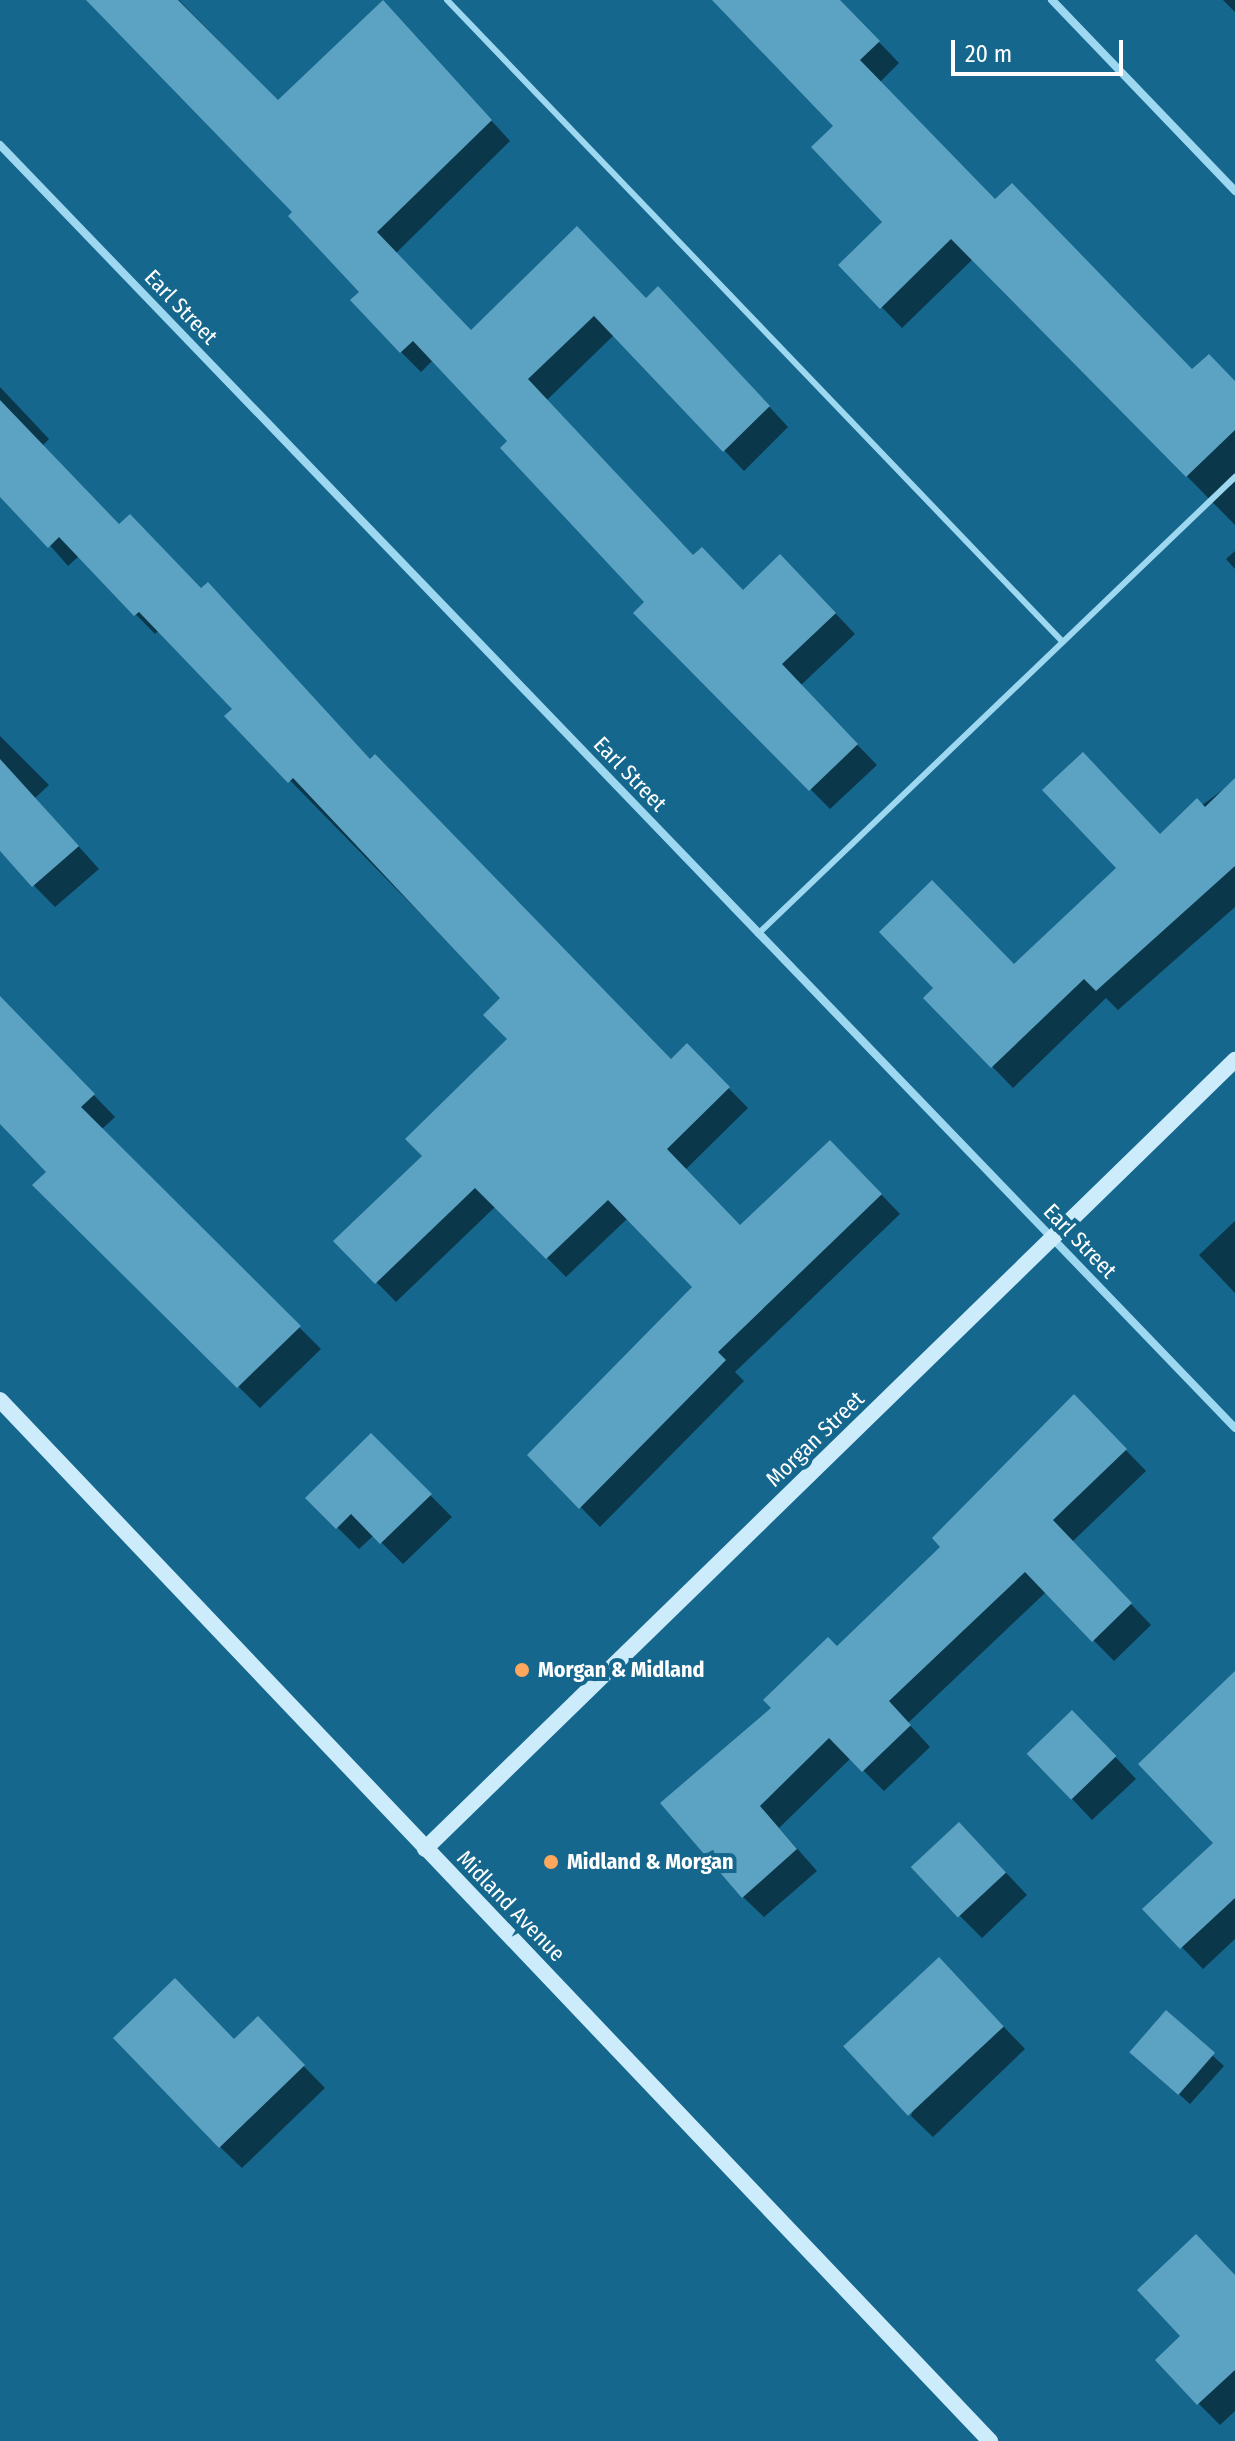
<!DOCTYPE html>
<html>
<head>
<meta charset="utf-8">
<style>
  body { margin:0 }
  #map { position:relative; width:1235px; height:2441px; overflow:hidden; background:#15678d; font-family:"Fira Sans Condensed",sans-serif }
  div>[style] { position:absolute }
  .shadow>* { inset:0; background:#0007 }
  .building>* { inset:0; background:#5ca2c2; transform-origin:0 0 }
  .lane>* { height:6px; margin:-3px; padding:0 3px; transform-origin:3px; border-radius:3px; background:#9ed7f0 }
  .street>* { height:8px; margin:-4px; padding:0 4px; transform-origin:4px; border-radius:4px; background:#9ed7f0 }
  .secondary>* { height:16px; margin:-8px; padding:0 8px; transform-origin:8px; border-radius:8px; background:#ccecfb }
  .dots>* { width:22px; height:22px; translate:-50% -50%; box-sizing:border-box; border:4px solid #15678d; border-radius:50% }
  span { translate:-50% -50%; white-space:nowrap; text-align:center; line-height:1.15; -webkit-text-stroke:8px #15678d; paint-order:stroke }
  .street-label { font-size:22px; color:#fff }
  .poi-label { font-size:22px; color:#fff; font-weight:700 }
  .left { translate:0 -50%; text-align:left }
  .scale { position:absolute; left:951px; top:40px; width:172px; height:36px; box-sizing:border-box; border:4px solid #fff; border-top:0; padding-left:10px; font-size:24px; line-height:28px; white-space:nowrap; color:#fff; -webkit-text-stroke:6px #15678d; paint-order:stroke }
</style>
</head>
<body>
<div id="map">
  <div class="shadow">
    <div style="clip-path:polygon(90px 0,179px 0,279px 102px,382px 1px,510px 141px,396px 253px,472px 332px,646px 300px,720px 353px,788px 427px,744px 471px,614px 335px,547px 400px,694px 557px,743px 592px,800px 576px,855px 634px,800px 686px,877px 765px,830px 809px,636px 613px,647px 602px,510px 441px,433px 360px,421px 372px,401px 352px,353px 300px,362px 292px,295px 212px)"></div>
    <div style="clip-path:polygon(715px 0,839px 0,899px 63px,880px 82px,995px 202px,1192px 371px,1235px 383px,1235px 525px,973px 259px,902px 328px,841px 265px,885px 222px,836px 126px)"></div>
    <div style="clip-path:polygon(1223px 0,1235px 0,1235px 12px)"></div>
    <div style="clip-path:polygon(0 387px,49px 439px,42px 446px,119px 527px,371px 761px,671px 1062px,687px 1046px,748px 1108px,685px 1170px,740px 1227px,850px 1162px,900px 1214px,735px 1372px,744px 1381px,600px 1527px,530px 1455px,695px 1287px,628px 1218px,566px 1277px,496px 1206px,396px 1302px,336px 1241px,424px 1156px,510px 1039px,503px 998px,227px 716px,235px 710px,159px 630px,155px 634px,79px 556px,68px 566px,0 488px)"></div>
    <div style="clip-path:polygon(1235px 551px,1235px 569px,1226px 559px)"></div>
    <div style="clip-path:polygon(0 736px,49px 785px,35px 798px,99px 869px,55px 907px,0 851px)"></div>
    <div style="clip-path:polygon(1235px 781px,1235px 907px,1118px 1010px,1106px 998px,1013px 1088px,926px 998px,1014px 967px,1160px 836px)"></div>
    <div style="clip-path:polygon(0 1020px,32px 1031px,115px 1117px,101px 1130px,321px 1349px,260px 1408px,35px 1185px,49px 1172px,0 1121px)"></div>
    <div style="clip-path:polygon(1235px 1221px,1235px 1293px,1199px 1255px)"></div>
    <div style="clip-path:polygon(1095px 1418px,1146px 1471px,1072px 1542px,1151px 1625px,1114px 1661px,1046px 1592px,908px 1723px,930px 1747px,884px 1791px,851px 1758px,779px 1828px,817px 1871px,764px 1917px,743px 1897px,774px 1708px)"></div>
    <div style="clip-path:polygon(371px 1436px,452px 1517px,403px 1564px,374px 1535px,359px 1549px,308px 1498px)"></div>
    <div style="clip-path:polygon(1235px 1674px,1235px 1939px,1203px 1969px,1145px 1909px,1216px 1843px)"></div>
    <div style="clip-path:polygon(1094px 1734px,1136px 1779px,1092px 1820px,1029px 1753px)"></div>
    <div style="clip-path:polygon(981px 1846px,1027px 1895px,982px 1938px,960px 1916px)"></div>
    <div style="clip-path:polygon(961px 1982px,1025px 2049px,933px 2137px,911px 2116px)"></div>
    <div style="clip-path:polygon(1166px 2013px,1224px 2066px,1190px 2104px,1143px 2062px)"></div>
    <div style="clip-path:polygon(279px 2041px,325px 2088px,242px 2168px,220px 2147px,234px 2042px)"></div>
    <div style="clip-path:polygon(1235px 2277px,1235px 2411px,1220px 2425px,1199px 2404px)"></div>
  </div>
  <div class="building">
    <div style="clip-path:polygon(86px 0,178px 0,278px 100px,383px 0,492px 120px,377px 232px,471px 330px,577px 226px,646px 298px,658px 286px,770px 406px,723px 452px,594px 316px,528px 379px,693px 555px,702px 547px,743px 590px,780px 554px,836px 613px,782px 664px,858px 744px,809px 791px,633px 613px,644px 602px,500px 448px,507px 441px,413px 341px,400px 353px,350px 300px,359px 292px,288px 216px,292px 212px)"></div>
    <div style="clip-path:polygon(712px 0,840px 0,880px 41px,860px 60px,995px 199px,1012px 183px,1192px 369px,1209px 354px,1235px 381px,1235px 430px,1186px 477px,951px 239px,880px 309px,838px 265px,882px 222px,811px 147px,833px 126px)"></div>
    <div style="clip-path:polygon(0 400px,119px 524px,130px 514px,201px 588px,208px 582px,370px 759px,375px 754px,671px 1059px,687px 1043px,730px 1087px,667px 1149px,740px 1225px,830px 1140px,882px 1194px,718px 1352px,726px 1360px,579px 1509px,527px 1455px,692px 1287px,608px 1200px,546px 1259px,475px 1188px,375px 1284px,333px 1241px,422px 1156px,405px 1139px,507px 1039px,483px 1015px,500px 998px,293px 778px,288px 783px,224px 716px,232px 709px,139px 612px,134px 616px,59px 537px,48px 548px,0 497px)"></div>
    <div style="clip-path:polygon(1083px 752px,1160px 834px,1197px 798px,1205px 807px,1235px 778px,1235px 866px,1096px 991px,1084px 979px,991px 1068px,923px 998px,933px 988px,879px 932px,932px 880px,1014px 964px,1116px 868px,1042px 790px)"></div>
    <div style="clip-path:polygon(0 759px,79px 846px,32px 887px,0 851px)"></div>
    <div style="clip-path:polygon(0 996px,95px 1094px,81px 1107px,301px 1326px,237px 1388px,32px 1185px,46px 1172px,0 1124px)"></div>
    <div style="clip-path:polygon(1074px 1394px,1127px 1449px,1053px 1520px,1132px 1603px,1092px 1642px,1025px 1572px,889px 1701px,911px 1725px,862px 1772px,829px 1738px,760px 1806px,797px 1849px,742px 1898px,660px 1803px,771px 1708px,763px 1700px,828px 1637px,837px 1646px,940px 1547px,932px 1538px)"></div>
    <div style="clip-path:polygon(371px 1433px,432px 1494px,380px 1544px,351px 1514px,336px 1529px,305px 1498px)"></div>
    <div style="clip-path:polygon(1235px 1671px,1235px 1898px,1180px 1949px,1142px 1909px,1213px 1843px,1138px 1764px)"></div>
    <div style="left:1072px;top:1710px;width:64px;height:63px;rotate:46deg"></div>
    <div style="left:959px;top:1822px;width:69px;height:66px;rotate:47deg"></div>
    <div style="left:939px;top:1957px;width:95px;height:131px;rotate:47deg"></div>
    <div style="clip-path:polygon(175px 1978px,234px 2039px,258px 2016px,305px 2065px,219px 2148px,113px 2038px)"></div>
    <div style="left:1166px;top:2010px;width:65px;height:56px;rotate:41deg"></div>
    <div style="clip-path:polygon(1196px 2234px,1235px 2275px,1235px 2370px,1197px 2405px,1155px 2360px,1180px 2336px,1137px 2290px)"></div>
  </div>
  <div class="lane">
    <div style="left:447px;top:0;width:887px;rotate:46.19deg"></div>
    <div style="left:758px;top:934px;width:661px;rotate:-43.77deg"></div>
  </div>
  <div class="street">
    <div style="left:1052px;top:0;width:265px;rotate:46.2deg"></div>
    <div style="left:0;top:145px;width:1781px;rotate:46.09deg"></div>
  </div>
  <div class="secondary">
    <div style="left:0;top:1400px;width:1437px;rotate:46.44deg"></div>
    <div style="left:425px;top:1849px;width:1131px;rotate:-44.25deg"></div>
  </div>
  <div class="dots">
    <div style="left:522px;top:1670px;background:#ffa85d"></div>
    <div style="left:551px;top:1862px;background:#ffa85d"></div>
  </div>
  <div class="street-label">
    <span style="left:181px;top:307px;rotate:46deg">Earl Street</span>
    <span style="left:630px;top:774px;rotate:46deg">Earl Street</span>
    <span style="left:1080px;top:1241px;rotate:46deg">Earl Street</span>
    <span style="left:815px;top:1439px;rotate:-44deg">Morgan Street</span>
    <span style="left:511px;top:1906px;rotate:46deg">Midland Avenue</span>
  </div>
  <div class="poi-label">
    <span class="left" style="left:538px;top:1670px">Morgan &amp; Midland</span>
    <span class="left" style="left:567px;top:1862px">Midland &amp; Morgan</span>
  </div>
  <div class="scale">20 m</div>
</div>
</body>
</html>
